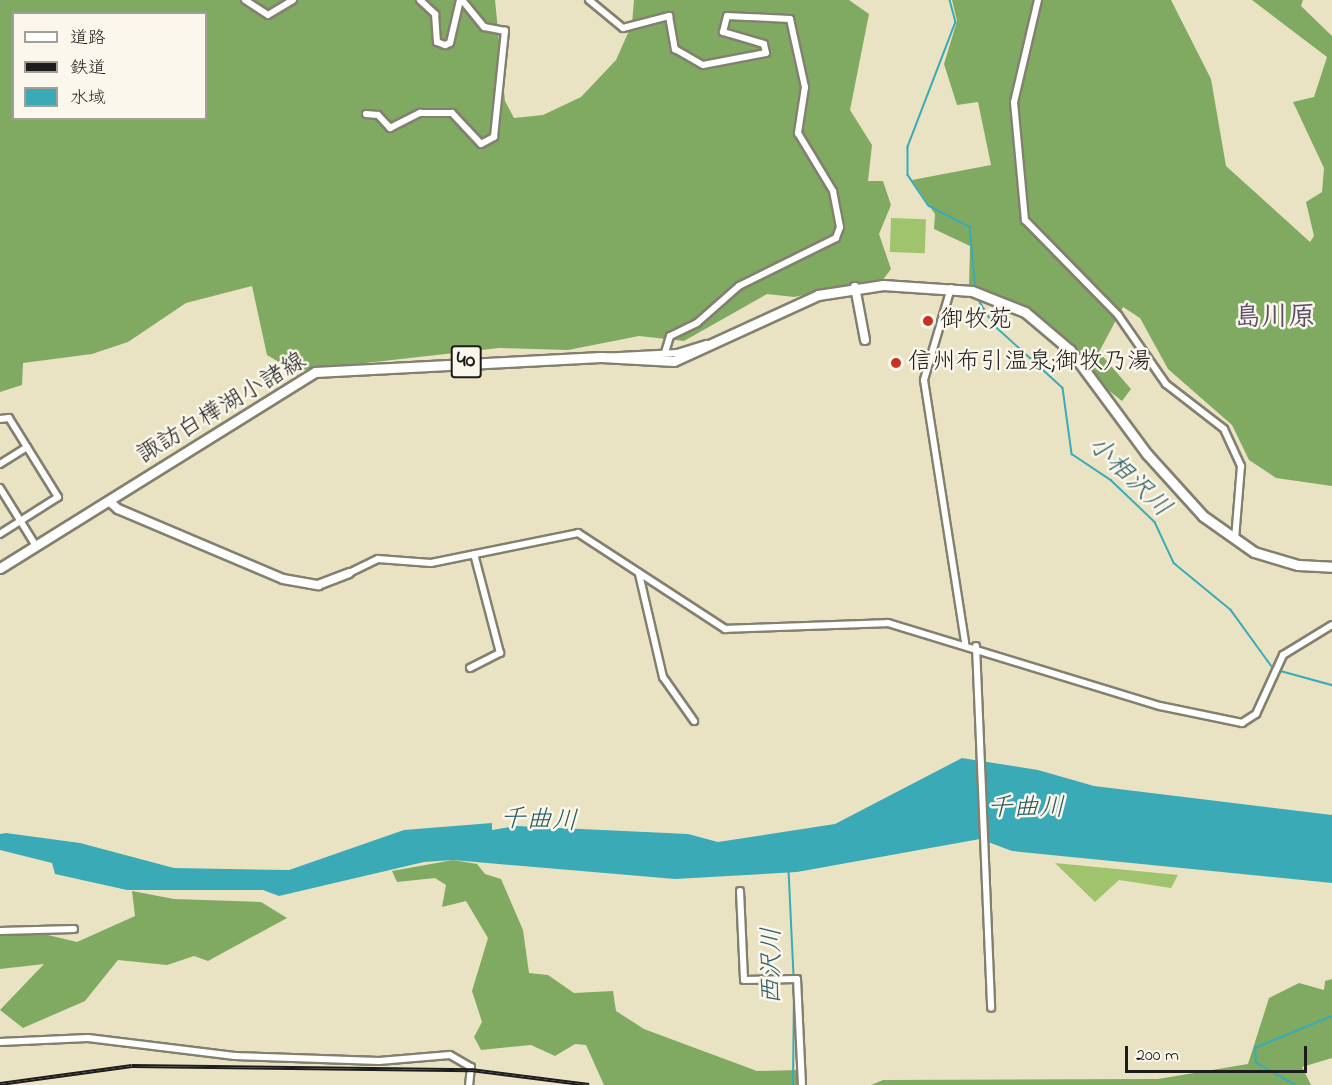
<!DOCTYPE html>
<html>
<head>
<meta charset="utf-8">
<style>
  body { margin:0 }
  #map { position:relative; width:1332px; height:1085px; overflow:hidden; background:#eae3c3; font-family:"Indie Flower","Klee One",sans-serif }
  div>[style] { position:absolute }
  .green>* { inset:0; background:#a0c46e; transform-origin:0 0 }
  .forest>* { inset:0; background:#80aa61 }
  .water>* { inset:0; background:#3aabb6 }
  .stream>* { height:1.5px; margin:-0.75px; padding:0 0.75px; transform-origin:0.75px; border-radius:0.75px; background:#3aabb6 }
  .roads { filter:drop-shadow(2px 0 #838070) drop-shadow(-2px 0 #838070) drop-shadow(0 2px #838070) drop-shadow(0 -2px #838070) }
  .minor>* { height:6px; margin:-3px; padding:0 3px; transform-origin:3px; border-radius:3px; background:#fff }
  .tertiary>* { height:8px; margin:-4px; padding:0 4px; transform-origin:4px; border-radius:4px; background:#fff }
  .primary>* { height:9px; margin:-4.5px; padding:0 4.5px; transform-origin:4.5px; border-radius:4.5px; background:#fff }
  .rail>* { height:4px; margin-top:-2px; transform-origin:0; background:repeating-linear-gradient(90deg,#fbf7ec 0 4.5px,#1c1c1c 0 9px); box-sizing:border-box; border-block:2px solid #1c1c1c }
  .dots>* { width:16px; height:16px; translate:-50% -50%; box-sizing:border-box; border:3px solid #fbf7ec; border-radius:50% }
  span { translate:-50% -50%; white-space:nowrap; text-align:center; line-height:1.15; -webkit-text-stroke:5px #fbf7ec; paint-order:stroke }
  .shield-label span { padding:2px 4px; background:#fbf7ec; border:2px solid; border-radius:4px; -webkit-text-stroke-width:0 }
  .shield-label { font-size:22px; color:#1c1c1c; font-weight:700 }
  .poi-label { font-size:24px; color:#1c1c1c }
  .left { translate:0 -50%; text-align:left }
  .street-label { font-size:24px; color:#1c1c1c }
  .water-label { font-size:26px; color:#2a5c61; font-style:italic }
  .quarter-label { font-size:27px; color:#5a4f68; font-weight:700 }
  .legend { position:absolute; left:12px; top:12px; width:195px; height:108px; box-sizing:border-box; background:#fbf7ec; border:2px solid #a29f99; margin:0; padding:8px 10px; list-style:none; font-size:18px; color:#1c1c1c }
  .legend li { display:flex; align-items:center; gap:12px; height:30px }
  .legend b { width:30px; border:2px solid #a29f99 }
  .scale { position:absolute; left:1125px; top:1046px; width:182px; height:27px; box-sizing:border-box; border:3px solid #1c1c1c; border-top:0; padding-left:8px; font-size:18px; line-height:21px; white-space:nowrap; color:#1c1c1c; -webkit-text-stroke:4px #fbf7ec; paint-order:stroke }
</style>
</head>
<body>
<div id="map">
  <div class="green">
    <div style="left:891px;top:218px;width:35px;height:34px;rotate:2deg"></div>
    <div style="clip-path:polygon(1055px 863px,1127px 870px,1178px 875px,1171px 888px,1119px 880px,1095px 902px)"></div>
  </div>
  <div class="forest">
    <div style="clip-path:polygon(evenodd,0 0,495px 0,505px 101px,514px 118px,543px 115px,581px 97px,616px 60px,632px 24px,634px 0,849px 0,869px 14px,850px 110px,872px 145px,868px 181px,883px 181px,891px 205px,879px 234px,891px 269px,882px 281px,794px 297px,767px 294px,684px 341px,639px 336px,568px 350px,499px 348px,294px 371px,267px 355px,252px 286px,186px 303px,128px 342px,92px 354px,23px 363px,22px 385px,0 392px,0 0,14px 14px,206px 14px,206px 118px,14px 118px,14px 14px)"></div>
    <div style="clip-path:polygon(952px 0,1171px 0,1211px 79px,1226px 166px,1310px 242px,1314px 236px,1306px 202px,1322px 192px,1324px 168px,1293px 102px,1314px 97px,1327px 57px,1252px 0,1303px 0,1301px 6px,1332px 36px,1332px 486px,1276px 478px,1249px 460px,1232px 425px,1168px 369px,1140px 318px,1123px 307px,1099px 352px,1131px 389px,1122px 401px,1102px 385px,1082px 352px,1042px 320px,999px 295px,969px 287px,970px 246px,934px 229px,935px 214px,912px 180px,991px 165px,978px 102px,957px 105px,944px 64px,957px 21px)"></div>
    <div style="clip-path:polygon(453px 860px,477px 864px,485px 874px,501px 879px,523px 930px,529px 973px,548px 975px,574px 993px,613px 991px,616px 1011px,644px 1029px,757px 1071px,798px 1070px,798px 1085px,604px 1085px,586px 1045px,575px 1044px,555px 1056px,531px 1045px,481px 1050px,474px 1037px,482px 1022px,472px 991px,488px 938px,466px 901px,442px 907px,446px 885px,435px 878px,397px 882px,392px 871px)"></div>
    <div style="clip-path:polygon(132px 891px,174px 899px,261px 902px,287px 918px,208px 961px,194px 956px,167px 965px,118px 960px,85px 1001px,23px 1028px,0 1010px,44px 964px,0 969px,0 934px,48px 935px,77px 942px,135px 916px)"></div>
    <div style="clip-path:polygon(1332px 979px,1332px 1058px,1302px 1067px,1311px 1085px,871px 1085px,883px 1080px,1158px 1079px,1248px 1064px,1269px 998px,1299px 983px,1324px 990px,1325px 981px)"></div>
  </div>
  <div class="water">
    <div style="clip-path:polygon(962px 758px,1038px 770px,1094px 786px,1332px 815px,1332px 883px,1012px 851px,980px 839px,797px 872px,675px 879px,453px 860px,424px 862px,279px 896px,263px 890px,127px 890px,55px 874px,52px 863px,0 850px,0 834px,6px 833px,80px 843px,174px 868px,289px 870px,404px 830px,492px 823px,492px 830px,517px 826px,688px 834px,718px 842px,835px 824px)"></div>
  </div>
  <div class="stream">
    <div style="left:950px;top:0;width:23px;rotate:75deg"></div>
    <div style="left:956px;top:22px;width:134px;rotate:111deg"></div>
    <div style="left:908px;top:147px;width:28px;rotate:90deg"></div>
    <div style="left:908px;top:175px;width:37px;rotate:56deg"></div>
    <div style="left:929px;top:206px;width:46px;rotate:27.1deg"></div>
    <div style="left:970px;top:227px;width:62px;rotate:84.5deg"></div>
    <div style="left:977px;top:297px;width:33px;rotate:59deg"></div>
    <div style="left:994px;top:325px;width:93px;rotate:42.4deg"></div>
    <div style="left:1063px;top:388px;width:67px;rotate:82.2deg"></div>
    <div style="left:1072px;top:454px;width:47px;rotate:33.7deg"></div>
    <div style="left:1111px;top:480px;width:61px;rotate:43.7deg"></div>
    <div style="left:1155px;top:522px;width:45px;rotate:65.1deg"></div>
    <div style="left:1174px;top:563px;width:74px;rotate:39.5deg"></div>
    <div style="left:1231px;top:610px;width:72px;rotate:54.1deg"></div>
    <div style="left:1277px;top:670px;width:57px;rotate:15.3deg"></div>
    <div style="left:789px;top:870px;width:106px;rotate:87.3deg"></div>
    <div style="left:793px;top:1085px;width:104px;rotate:-89.4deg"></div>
    <div style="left:1295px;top:1085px;width:45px;rotate:-150.6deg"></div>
    <div style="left:1256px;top:1063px;width:15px;rotate:-94deg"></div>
    <div style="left:1255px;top:1048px;width:83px;rotate:-22.6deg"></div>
  </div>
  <div class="roads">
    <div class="minor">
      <div style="left:245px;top:0;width:27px;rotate:33deg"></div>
      <div style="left:268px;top:15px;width:29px;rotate:-31deg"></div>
      <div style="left:420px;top:0;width:21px;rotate:43deg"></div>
      <div style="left:435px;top:14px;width:28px;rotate:86deg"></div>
      <div style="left:437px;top:42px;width:9px;rotate:21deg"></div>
      <div style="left:445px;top:45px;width:5px;rotate:-22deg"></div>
      <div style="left:450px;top:43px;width:44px;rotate:-76.9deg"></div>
      <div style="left:589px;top:0;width:44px;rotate:39.5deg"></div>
      <div style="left:623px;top:28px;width:48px;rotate:-14.6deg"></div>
      <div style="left:669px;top:16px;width:34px;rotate:80deg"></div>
      <div style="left:675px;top:49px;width:32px;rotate:30deg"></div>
      <div style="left:703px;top:65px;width:64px;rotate:-10.8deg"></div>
      <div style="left:766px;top:53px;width:9px;rotate:-103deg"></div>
      <div style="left:764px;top:44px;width:43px;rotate:-163.7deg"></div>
      <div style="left:723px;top:32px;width:16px;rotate:-76deg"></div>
      <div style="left:727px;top:16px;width:63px;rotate:2.7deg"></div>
      <div style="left:790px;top:19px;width:70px;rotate:77.6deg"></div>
      <div style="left:805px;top:87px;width:47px;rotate:98.7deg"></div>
      <div style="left:798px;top:133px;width:68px;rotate:58.9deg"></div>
      <div style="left:833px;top:191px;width:37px;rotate:79deg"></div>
      <div style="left:840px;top:227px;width:12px;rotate:110deg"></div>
      <div style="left:836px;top:238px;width:108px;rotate:153.7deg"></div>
      <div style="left:739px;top:286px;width:56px;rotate:138.6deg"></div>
      <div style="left:697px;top:323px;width:30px;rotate:154deg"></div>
      <div style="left:670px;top:336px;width:17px;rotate:107deg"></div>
      <div style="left:1038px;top:0;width:105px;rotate:103.2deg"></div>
      <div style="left:1014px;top:102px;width:119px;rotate:84.7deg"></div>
      <div style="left:1025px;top:220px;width:133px;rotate:45.6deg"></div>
      <div style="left:1118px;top:315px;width:84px;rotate:55.2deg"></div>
      <div style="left:1166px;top:384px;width:73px;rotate:37.8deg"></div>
      <div style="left:1224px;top:429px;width:41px;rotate:65.3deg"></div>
      <div style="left:1241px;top:466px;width:73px;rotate:94.7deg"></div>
      <div style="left:366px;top:114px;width:12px;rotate:5deg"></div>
      <div style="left:378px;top:115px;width:18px;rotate:47deg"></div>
      <div style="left:390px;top:128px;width:34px;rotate:-27deg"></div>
      <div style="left:420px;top:113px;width:32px"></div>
      <div style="left:452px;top:113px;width:42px;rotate:46.9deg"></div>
      <div style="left:481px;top:144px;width:15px;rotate:-28deg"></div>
      <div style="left:494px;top:137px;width:107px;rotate:-84.1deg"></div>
      <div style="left:505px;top:31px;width:21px;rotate:-169deg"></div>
      <div style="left:484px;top:27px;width:35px;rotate:-129deg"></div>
      <div style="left:951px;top:288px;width:96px;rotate:106.4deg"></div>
      <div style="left:924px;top:380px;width:266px;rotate:81.1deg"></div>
      <div style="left:601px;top:357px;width:76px;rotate:-3deg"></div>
      <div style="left:677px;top:353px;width:31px;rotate:-17deg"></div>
      <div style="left:0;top:419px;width:9px;rotate:-6deg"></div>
      <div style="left:9px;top:418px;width:93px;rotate:58.2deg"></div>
      <div style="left:58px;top:497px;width:69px;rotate:147.5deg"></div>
      <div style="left:0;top:464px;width:32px;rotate:-32deg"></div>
      <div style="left:0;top:488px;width:68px;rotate:58.2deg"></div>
      <div style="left:349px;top:573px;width:32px;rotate:-26deg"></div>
      <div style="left:378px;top:559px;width:53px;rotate:4.3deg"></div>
      <div style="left:431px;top:563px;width:150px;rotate:-11.5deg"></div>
      <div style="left:578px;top:533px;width:176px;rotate:33.1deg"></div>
      <div style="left:725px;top:629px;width:163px;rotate:-2.1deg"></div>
      <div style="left:888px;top:623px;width:284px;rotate:17deg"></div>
      <div style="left:1160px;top:706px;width:84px;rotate:11.7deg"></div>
      <div style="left:1242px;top:723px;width:17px;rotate:-33deg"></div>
      <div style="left:1256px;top:714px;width:65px;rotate:-65.4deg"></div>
      <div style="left:1283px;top:655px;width:57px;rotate:-31.5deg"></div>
      <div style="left:639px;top:574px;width:106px;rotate:76.9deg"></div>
      <div style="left:663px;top:677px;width:54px;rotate:54.8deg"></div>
      <div style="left:976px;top:646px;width:362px;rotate:87.6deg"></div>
      <div style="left:470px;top:668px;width:34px;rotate:-27deg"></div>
      <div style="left:500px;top:653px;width:102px;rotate:-104.7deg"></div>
      <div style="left:740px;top:891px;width:89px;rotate:87.4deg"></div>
      <div style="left:744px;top:980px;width:53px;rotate:-1.1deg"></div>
      <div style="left:797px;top:979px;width:106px;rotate:87.3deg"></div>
      <div style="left:0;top:931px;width:74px;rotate:-1.5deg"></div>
      <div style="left:0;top:1042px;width:88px;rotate:-2.6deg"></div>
      <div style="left:88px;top:1038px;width:148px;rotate:7deg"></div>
      <div style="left:235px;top:1056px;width:144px;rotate:2deg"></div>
      <div style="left:379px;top:1061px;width:71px;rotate:-4.8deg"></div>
      <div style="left:450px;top:1055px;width:24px;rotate:30deg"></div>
      <div style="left:471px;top:1067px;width:18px;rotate:96deg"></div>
    </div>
    <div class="tertiary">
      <div style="left:855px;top:287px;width:54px;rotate:79.3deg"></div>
      <div style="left:109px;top:501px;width:12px;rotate:42deg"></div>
      <div style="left:118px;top:509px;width:179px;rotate:23deg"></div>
      <div style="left:283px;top:579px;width:36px;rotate:10deg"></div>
      <div style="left:318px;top:585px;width:33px;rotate:-21deg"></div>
    </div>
    <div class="primary">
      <div style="left:0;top:568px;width:371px;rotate:-31.9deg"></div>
      <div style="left:315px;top:372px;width:286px;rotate:-3deg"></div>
      <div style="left:601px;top:357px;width:73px;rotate:3.1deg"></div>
      <div style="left:674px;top:361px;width:158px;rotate:-24.6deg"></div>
      <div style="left:818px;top:295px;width:66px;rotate:-8.7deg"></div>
      <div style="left:883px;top:285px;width:89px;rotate:3.9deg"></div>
      <div style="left:972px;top:291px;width:57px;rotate:21.6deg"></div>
      <div style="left:1025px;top:312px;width:59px;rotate:40.2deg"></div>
      <div style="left:1070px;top:350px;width:129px;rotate:53.5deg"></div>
      <div style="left:1147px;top:454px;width:84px;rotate:47.9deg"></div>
      <div style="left:1203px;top:516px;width:62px;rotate:35.2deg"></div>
      <div style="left:1254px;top:552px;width:46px;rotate:16.5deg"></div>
      <div style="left:1298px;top:565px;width:34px;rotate:3deg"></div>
    </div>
  </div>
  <div class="rail">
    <div style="left:0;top:1084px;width:133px;rotate:-7.8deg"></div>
    <div style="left:132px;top:1066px;width:339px;rotate:0.7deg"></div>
    <div style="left:471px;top:1070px;width:119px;rotate:7.2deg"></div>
  </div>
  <div class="dots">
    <div style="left:928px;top:321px;background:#c8321e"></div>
    <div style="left:896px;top:363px;background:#c8321e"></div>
  </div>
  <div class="shield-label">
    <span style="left:466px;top:362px">40</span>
  </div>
  <div class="poi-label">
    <span class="left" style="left:940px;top:321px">御牧苑</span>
    <span class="left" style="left:908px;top:363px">信州布引温泉;御牧乃湯</span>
  </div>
  <div class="street-label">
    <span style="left:222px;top:409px;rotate:-31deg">諏訪白樺湖小諸線</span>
  </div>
  <div class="water-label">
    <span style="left:1128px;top:478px;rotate:44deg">小相沢川</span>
    <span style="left:1026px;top:810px">千曲川</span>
    <span style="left:539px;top:822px;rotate:2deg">千曲川</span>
    <span style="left:774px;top:966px;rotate:-90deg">西沢川</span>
  </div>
  <div class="quarter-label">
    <span style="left:1275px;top:319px">島川原</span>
  </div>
  <ul class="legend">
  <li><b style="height:8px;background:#fff"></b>道路</li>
  <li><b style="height:8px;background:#1c1c1c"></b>鉄道</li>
  <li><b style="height:16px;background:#3aabb6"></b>水域</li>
  </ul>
  <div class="scale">200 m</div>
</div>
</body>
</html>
